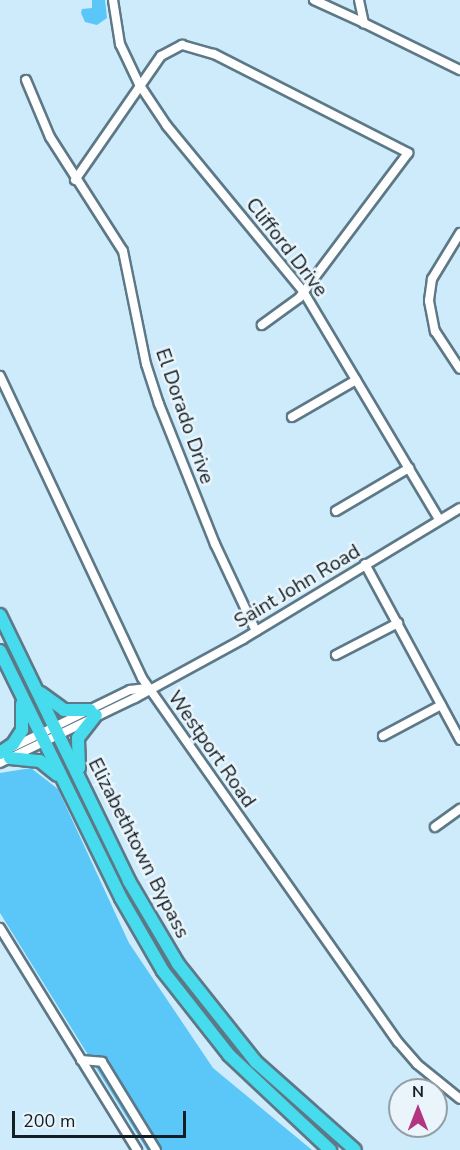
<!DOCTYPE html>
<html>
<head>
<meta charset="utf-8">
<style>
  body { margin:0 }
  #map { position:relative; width:460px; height:1150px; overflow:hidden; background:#cdebfb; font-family:"Nunito Sans",sans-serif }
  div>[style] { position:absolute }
  .green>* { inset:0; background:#5bc7f8 }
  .roads { filter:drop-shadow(2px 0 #5d7886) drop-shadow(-2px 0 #5d7886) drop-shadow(0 2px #5d7886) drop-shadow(0 -2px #5d7886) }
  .minor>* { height:8px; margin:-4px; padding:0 4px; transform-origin:4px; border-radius:4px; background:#fff }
  .highway>* { height:12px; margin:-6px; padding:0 6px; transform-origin:6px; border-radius:6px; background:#47dbee }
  span { translate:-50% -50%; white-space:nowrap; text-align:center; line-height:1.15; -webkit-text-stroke:5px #e9f5fb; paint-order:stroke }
  .street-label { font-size:20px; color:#131e24 }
  .north { position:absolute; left:388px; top:1078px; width:60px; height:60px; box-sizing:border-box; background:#e9f5fb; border:2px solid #939fa5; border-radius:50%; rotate:0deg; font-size:16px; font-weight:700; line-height:24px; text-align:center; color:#131e24 }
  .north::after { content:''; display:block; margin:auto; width:21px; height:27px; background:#b33481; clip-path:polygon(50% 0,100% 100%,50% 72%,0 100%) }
  .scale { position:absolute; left:12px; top:1111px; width:174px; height:27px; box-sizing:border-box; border:3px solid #131e24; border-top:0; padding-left:8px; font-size:18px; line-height:21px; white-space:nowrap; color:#131e24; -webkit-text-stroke:4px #e9f5fb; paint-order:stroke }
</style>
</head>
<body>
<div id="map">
  <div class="green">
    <div style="clip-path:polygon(92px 0,105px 0,107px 18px,97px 25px,85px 22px,81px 13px,82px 9px,92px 8px)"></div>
    <div style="clip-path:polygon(31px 768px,58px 789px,129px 943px,213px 1068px,312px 1150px,147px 1150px,0 913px,0 773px)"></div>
  </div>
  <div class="roads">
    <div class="minor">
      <div style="left:113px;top:0;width:45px;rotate:81deg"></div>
      <div style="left:120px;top:44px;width:44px;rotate:64.6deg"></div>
      <div style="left:139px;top:84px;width:50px;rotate:56.3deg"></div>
      <div style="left:167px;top:126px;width:214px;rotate:50.5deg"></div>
      <div style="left:303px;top:291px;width:265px;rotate:59.2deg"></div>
      <div style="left:314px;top:0;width:55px;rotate:24.7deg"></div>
      <div style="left:359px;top:0;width:24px;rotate:78deg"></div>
      <div style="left:364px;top:23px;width:107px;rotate:26.1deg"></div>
      <div style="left:26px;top:80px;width:62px;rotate:67.2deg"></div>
      <div style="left:50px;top:137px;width:135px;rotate:57.4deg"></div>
      <div style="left:123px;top:251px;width:115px;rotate:78.5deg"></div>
      <div style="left:146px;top:364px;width:42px;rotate:72deg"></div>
      <div style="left:159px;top:404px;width:151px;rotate:68.2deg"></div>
      <div style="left:215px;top:544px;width:96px;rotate:64.8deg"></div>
      <div style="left:75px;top:180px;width:151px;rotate:-55.3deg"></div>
      <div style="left:161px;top:56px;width:24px;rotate:-28deg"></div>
      <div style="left:182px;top:45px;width:33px;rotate:16deg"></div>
      <div style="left:214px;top:54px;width:218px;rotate:27deg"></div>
      <div style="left:408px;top:153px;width:181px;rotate:126.9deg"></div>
      <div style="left:299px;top:298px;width:46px;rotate:143.9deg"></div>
      <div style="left:460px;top:233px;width:54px;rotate:121.3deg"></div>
      <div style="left:432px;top:279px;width:22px;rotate:98deg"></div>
      <div style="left:429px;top:301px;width:31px;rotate:79deg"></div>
      <div style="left:435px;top:331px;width:45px;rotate:56.7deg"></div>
      <div style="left:0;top:376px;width:334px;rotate:64.8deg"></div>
      <div style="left:142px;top:678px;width:445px;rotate:54.9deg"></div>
      <div style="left:398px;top:1042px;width:29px;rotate:49deg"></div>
      <div style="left:417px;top:1064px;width:55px;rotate:39.1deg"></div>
      <div style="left:292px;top:417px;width:74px;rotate:-30deg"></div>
      <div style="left:336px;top:511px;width:85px;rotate:-30.5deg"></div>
      <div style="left:365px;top:564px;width:200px;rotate:61.6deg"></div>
      <div style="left:336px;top:655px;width:70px;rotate:-27.3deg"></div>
      <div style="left:383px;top:736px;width:66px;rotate:-28.1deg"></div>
      <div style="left:13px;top:747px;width:130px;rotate:-26deg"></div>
      <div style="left:130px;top:690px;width:17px;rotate:-7deg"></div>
      <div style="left:0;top:763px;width:150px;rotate:-25.7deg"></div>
      <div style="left:135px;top:698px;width:123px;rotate:-28.6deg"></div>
      <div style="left:243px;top:639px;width:253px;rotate:-31.1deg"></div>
      <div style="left:435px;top:827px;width:31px;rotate:-36deg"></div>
      <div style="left:0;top:928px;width:261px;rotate:58.3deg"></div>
      <div style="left:81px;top:1060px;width:21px;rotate:5deg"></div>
      <div style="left:102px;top:1062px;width:103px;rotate:58.5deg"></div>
    </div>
    <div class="highway">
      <div style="left:0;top:615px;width:296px;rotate:64.1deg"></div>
      <div style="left:129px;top:881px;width:96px;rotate:59.4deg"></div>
      <div style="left:178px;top:964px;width:125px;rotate:51.5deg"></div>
      <div style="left:256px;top:1062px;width:132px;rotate:41.6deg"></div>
      <div style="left:0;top:651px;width:275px;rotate:63.9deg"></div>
      <div style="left:121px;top:898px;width:84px;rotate:60.1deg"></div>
      <div style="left:163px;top:971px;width:107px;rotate:51.8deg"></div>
      <div style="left:229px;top:1055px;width:139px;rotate:43.2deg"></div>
      <div style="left:41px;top:693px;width:29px;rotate:36deg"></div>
      <div style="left:64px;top:710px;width:26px"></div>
      <div style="left:0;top:753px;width:16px;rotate:-35deg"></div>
      <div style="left:13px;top:744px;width:17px;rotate:-57deg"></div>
      <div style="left:22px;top:730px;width:26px;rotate:-90deg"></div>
      <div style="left:10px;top:758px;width:30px;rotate:6deg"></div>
      <div style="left:40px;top:761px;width:22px;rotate:39deg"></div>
      <div style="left:79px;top:768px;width:30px;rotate:-92deg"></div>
      <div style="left:78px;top:738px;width:29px;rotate:-52deg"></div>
    </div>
  </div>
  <div class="street-label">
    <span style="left:287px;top:247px;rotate:52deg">Clifford Drive</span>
    <span style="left:185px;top:416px;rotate:71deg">El Dorado Drive</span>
    <span style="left:297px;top:586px;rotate:-31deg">Saint John Road</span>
    <span style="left:212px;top:749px;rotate:55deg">Westport Road</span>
    <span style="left:139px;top:848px;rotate:63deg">Elizabethtown Bypass</span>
  </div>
  <div class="north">N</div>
  <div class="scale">200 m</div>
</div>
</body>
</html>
